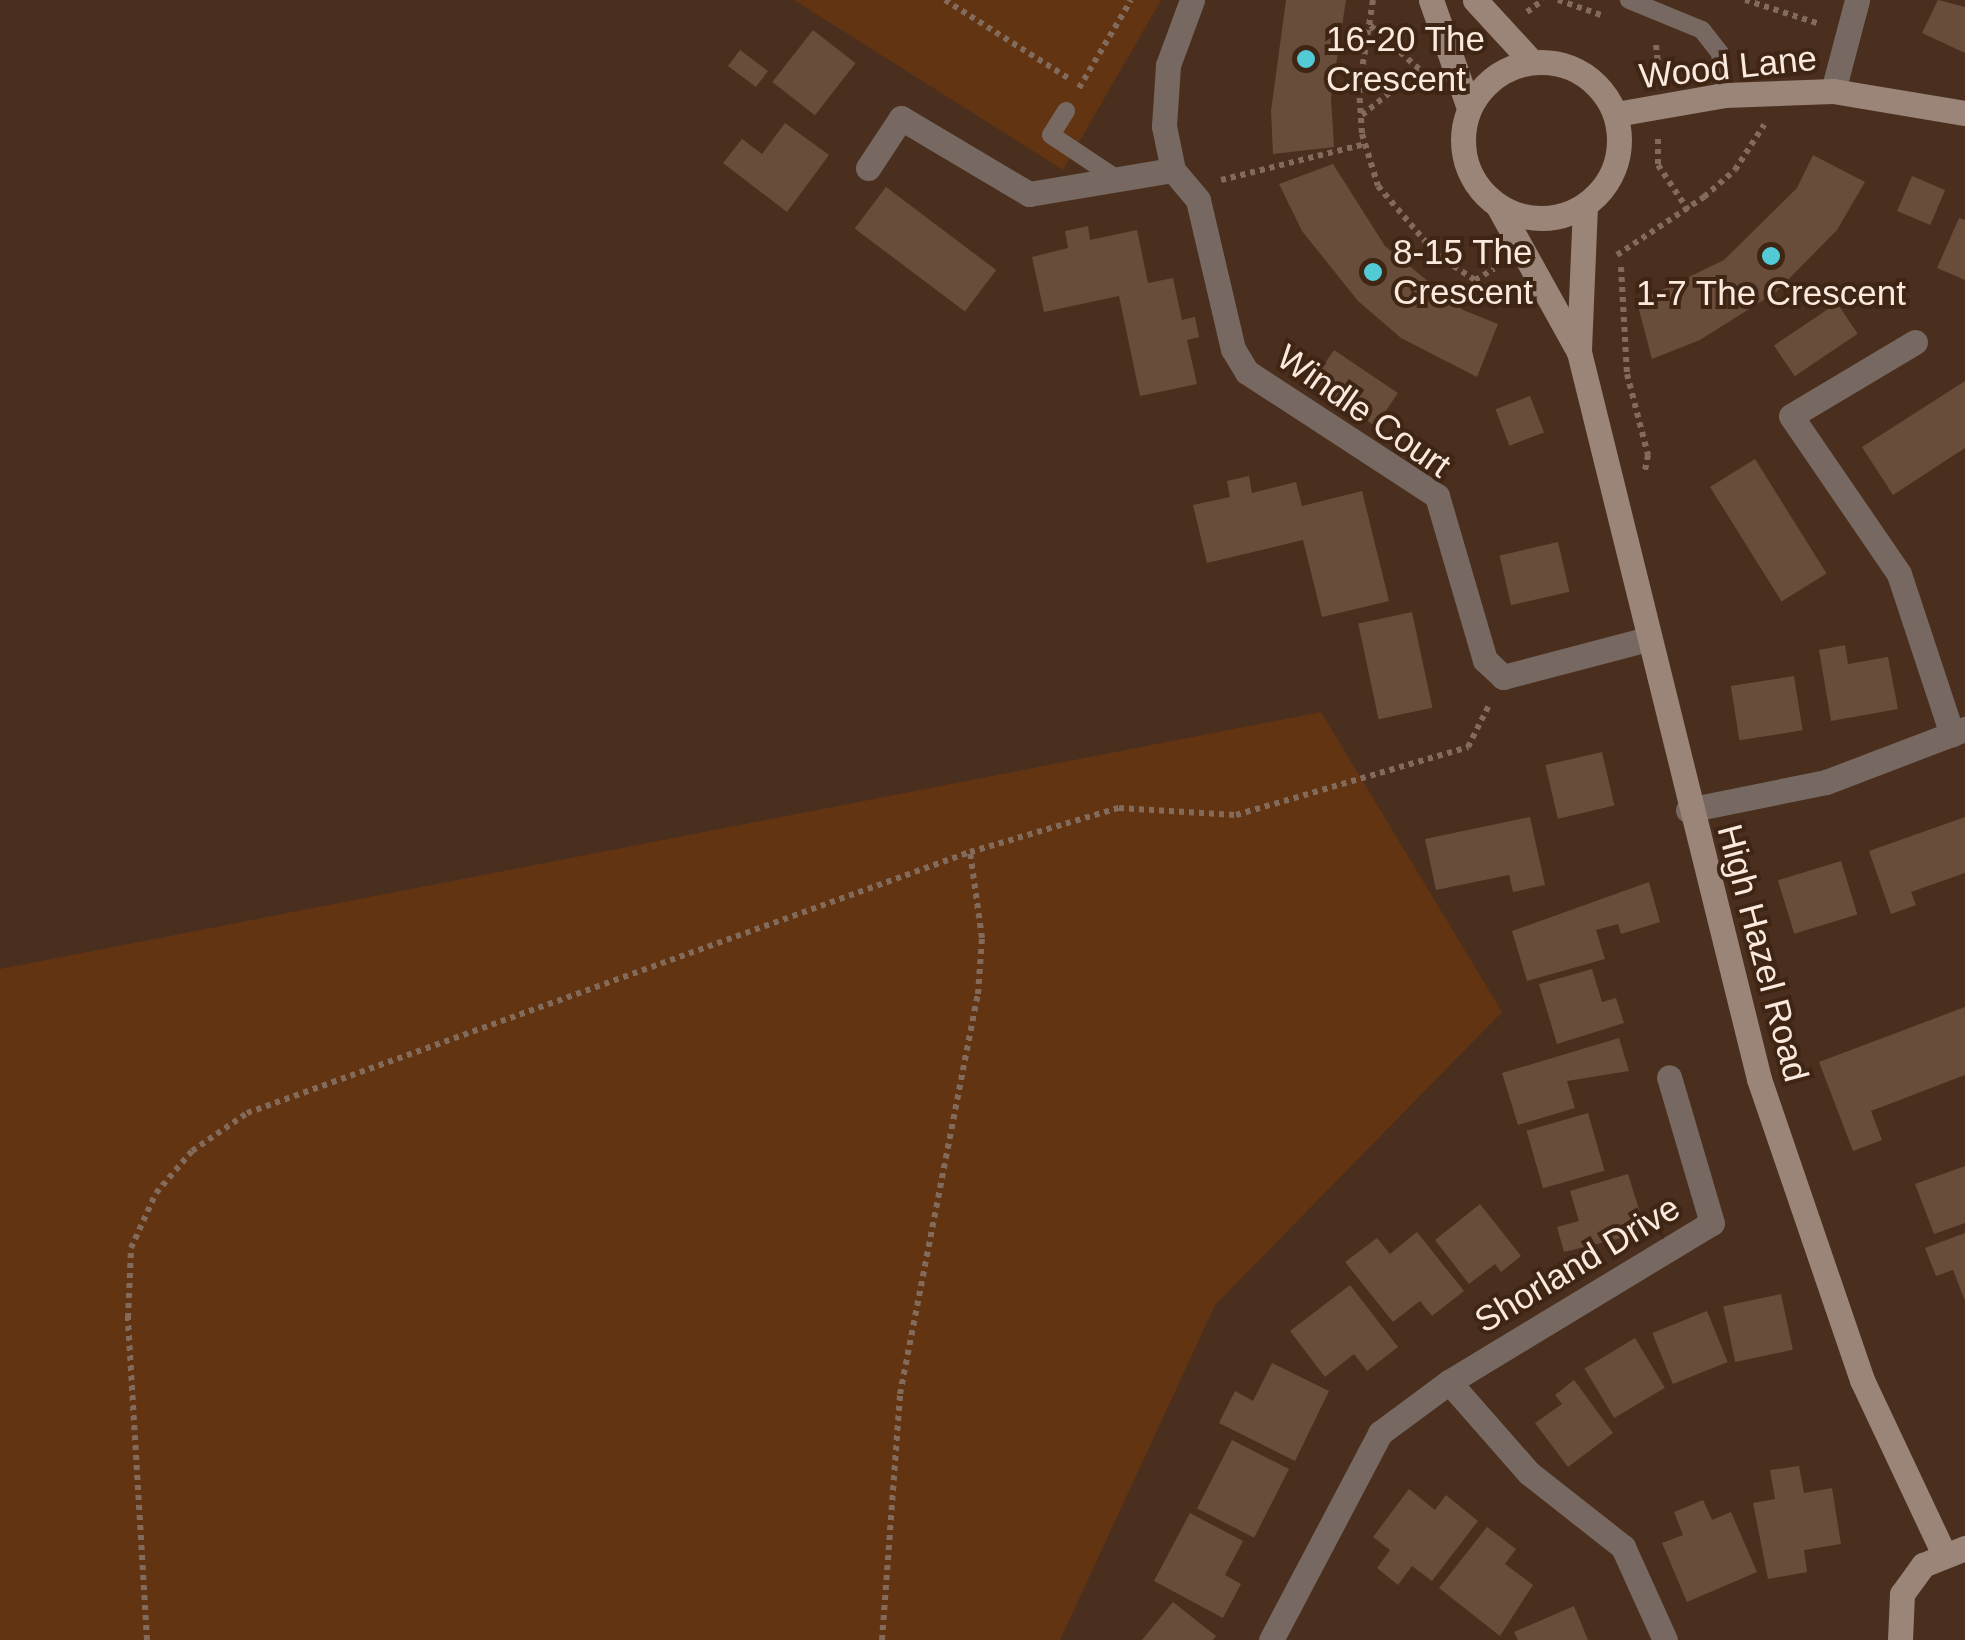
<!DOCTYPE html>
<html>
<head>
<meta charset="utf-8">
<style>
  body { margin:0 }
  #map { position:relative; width:1965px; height:1640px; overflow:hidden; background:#4a2f1e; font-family:Arial,sans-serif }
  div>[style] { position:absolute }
  .green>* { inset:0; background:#623412 }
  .building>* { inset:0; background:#694d3b; transform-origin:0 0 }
  .path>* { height:6px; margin-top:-3px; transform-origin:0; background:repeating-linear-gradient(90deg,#836b5c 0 5px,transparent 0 10px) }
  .lane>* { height:18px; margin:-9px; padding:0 9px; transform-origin:9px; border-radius:9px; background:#776961 }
  .street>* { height:25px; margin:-12.5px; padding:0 12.5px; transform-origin:12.5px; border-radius:12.5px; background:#776961 }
  .secondary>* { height:25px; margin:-12.5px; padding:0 12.5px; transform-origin:12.5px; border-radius:12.5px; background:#9a8578 }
  .secondary>.ring { margin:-12.5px; padding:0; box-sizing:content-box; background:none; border:25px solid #9a8578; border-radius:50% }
  .dots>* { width:28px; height:28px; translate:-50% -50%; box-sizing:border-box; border:5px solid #3f2514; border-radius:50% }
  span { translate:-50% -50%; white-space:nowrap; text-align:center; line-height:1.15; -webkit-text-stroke:8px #3f2514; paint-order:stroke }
  .poi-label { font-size:35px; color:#fbe9de }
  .left { translate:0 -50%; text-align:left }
  .street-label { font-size:35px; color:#fbe9de }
</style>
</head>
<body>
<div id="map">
  <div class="green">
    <div style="clip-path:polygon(794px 0,1161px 0,1063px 170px)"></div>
    <div style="clip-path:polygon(1321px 712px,1502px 1012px,1215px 1305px,1060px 1640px,0 1640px,0 969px)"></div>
  </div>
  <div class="building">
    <div style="clip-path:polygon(1286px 0,1346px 0,1331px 98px,1334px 147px,1273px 154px,1271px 111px)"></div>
    <div style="clip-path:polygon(1938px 0,1965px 7px,1965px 53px,1922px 33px)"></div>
    <div style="left:813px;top:30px;width:54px;height:66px;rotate:38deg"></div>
    <div style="left:740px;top:50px;width:35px;height:20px;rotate:37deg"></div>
    <div style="clip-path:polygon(785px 123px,829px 155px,787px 212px,723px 163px,742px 139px,762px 154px)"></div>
    <div style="clip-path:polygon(1813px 155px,1865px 182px,1837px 230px,1776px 292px,1700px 340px,1652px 359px,1637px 302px,1724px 260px,1797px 188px)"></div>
    <div style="clip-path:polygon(1333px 164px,1385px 246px,1463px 310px,1498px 324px,1477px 377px,1401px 338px,1358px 301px,1302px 231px,1279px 184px)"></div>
    <div style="left:1912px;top:176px;width:36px;height:38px;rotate:23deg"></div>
    <div style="left:886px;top:187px;width:138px;height:52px;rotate:37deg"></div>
    <div style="clip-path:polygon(1959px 218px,1965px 220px,1965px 280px,1937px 268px)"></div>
    <div style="clip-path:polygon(1088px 226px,1090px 240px,1137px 230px,1148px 283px,1173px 278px,1182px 320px,1195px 317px,1199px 337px,1187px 340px,1197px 384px,1140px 396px,1119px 296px,1044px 312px,1032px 257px,1068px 248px,1065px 231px)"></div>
    <div style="left:1837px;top:303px;width:37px;height:76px;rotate:56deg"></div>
    <div style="left:1334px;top:350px;width:77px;height:40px;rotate:34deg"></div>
    <div style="clip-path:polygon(1965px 381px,1965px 448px,1893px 495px,1862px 447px)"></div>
    <div style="left:1530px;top:396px;width:39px;height:37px;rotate:69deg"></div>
    <div style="left:1755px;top:459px;width:135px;height:53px;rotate:58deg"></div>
    <div style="clip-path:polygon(1249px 476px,1252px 493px,1296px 482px,1302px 506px,1362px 491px,1389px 601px,1322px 617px,1303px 540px,1207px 563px,1193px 505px,1230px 497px,1227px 481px)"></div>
    <div style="left:1558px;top:542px;width:51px;height:60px;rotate:77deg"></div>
    <div style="left:1412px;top:612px;width:98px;height:55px;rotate:78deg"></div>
    <div style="clip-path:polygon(1845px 645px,1848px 664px,1888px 657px,1898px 709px,1831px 721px,1819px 650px)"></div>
    <div style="left:1794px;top:676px;width:55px;height:64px;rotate:81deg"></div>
    <div style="left:1602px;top:752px;width:55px;height:58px;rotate:77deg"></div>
    <div style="clip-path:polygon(1530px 817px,1545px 885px,1513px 892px,1509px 875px,1436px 890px,1425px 839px)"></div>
    <div style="clip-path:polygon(1965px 817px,1965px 873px,1911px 892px,1916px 905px,1891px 914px,1869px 851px)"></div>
    <div style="left:1841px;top:861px;width:56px;height:66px;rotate:73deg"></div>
    <div style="clip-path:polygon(1649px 882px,1660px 922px,1621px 934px,1618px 924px,1596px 930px,1605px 959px,1527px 981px,1512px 931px)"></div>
    <div style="clip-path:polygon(1592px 969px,1602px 1002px,1616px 998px,1624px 1023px,1557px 1044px,1539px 984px)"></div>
    <div style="clip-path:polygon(1965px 1007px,1965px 1075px,1871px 1111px,1882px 1140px,1853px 1151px,1819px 1062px)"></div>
    <div style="clip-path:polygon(1619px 1038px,1629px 1071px,1567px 1081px,1575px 1108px,1518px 1125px,1502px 1073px)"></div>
    <div style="left:1588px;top:1113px;width:60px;height:64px;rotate:74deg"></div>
    <div style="clip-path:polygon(1965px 1166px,1965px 1223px,1934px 1234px,1915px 1184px)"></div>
    <div style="clip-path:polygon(1628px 1174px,1646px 1232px,1564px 1252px,1557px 1227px,1579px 1221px,1570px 1191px)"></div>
    <div style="clip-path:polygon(1480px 1204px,1521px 1256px,1501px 1272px,1495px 1264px,1469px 1284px,1435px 1240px)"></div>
    <div style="clip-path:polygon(1417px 1232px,1464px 1291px,1432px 1316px,1420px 1301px,1393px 1322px,1345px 1262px,1377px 1238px,1390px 1254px)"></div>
    <div style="clip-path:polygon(1965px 1233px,1965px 1301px,1953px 1270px,1936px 1276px,1925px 1248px)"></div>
    <div style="clip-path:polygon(1350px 1285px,1398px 1347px,1367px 1371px,1354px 1354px,1325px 1377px,1290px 1331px)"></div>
    <div style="left:1781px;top:1294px;width:57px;height:59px;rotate:78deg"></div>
    <div style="left:1707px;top:1311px;width:55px;height:59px;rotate:68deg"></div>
    <div style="left:1635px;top:1338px;width:58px;height:59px;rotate:59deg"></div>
    <div style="clip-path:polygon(1272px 1363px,1329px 1391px,1295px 1461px,1219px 1423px,1235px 1391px,1253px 1401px)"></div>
    <div style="clip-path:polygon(1574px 1380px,1613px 1433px,1568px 1467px,1535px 1423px,1562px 1404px,1555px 1395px)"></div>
    <div style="left:1232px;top:1440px;width:64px;height:77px;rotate:27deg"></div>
    <div style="clip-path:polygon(1799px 1466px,1804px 1493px,1832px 1488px,1841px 1544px,1804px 1550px,1807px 1572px,1768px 1579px,1753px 1503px,1775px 1499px,1770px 1470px)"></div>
    <div style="clip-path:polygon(1409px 1489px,1435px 1510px,1446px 1495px,1478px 1521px,1432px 1581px,1412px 1566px,1398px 1585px,1377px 1568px,1390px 1550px,1373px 1537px)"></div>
    <div style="clip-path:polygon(1703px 1500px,1712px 1520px,1731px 1512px,1757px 1572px,1687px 1602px,1662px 1543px,1683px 1535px,1674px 1512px)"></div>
    <div style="clip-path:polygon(1190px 1513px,1243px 1541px,1225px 1575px,1241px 1584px,1223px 1618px,1154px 1581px)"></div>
    <div style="clip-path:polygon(1487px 1527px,1516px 1549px,1505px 1564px,1533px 1585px,1500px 1636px,1439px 1588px)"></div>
    <div style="clip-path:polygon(1173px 1602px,1216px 1636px,1213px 1640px,1142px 1640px)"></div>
    <div style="clip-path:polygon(1574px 1606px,1588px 1640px,1518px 1640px,1514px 1632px)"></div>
  </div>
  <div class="path">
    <div style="left:945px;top:0;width:149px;rotate:32.4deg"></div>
    <div style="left:1373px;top:0;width:89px;rotate:99deg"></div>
    <div style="left:1359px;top:88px;width:46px;rotate:86.3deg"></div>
    <div style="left:1362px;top:134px;width:54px;rotate:72.9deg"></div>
    <div style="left:1378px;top:186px;width:91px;rotate:49.5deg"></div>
    <div style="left:1437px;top:255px;width:45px;rotate:33.3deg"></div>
    <div style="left:1475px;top:280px;width:22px;rotate:-30deg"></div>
    <div style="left:1558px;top:0;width:49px;rotate:19.2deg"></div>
    <div style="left:1745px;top:0;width:79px;rotate:17.7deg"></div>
    <div style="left:1527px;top:12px;width:20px;rotate:-37deg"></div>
    <div style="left:1656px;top:45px;width:27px;rotate:84deg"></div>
    <div style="left:1079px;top:88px;width:102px;rotate:-59.4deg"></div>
    <div style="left:1362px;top:115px;width:73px;rotate:-38.9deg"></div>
    <div style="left:1419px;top:69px;width:66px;rotate:-138.1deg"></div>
    <div style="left:1658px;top:139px;width:26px;rotate:90deg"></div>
    <div style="left:1658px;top:165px;width:54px;rotate:56.3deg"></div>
    <div style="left:1221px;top:180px;width:148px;rotate:-14deg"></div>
    <div style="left:1617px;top:255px;width:105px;rotate:-33.7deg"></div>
    <div style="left:1704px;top:197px;width:41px;rotate:-41.1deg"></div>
    <div style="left:1735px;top:170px;width:54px;rotate:-57.2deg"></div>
    <div style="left:1621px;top:267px;width:107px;rotate:86.8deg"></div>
    <div style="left:1627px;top:374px;width:84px;rotate:75.5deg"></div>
    <div style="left:1648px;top:455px;width:16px;rotate:101deg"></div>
    <div style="left:147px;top:1640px;width:323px;rotate:-93.4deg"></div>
    <div style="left:128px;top:1318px;width:70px;rotate:-87.5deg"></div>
    <div style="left:131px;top:1248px;width:60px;rotate:-65.6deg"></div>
    <div style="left:156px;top:1193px;width:55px;rotate:-49.4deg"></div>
    <div style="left:192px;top:1151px;width:67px;rotate:-34.6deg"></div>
    <div style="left:247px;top:1113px;width:769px;rotate:-19.85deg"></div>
    <div style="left:970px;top:852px;width:155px;rotate:-16.5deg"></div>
    <div style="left:1119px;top:808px;width:117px;rotate:3.4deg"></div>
    <div style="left:1236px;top:815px;width:242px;rotate:-16.3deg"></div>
    <div style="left:1468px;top:747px;width:47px;rotate:-63.4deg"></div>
    <div style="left:882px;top:1640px;width:247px;rotate:-85.8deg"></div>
    <div style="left:900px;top:1394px;width:408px;rotate:-79deg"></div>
    <div style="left:978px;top:994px;width:56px;rotate:-85.9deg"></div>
    <div style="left:982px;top:938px;width:87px;rotate:-97.9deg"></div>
  </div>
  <div class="lane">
    <div style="left:1629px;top:0;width:79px;rotate:22.3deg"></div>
    <div style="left:1702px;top:30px;width:29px;rotate:52deg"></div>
    <div style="left:1720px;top:53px;width:42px;rotate:83.2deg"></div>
    <div style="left:1066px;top:111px;width:28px;rotate:122deg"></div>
    <div style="left:1051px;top:135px;width:79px;rotate:33.7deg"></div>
  </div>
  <div class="street">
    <div style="left:1833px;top:91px;width:94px;rotate:-75.2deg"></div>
    <div style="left:868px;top:168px;width:60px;rotate:-56.6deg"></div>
    <div style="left:901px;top:118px;width:149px;rotate:30.7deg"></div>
    <div style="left:1029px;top:194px;width:146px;rotate:-9.5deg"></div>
    <div style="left:1173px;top:170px;width:39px;rotate:50deg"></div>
    <div style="left:1198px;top:200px;width:153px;rotate:76.8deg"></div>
    <div style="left:1233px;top:349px;width:27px;rotate:59deg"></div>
    <div style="left:1247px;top:372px;width:227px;rotate:33.1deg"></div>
    <div style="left:1437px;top:496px;width:171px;rotate:73.7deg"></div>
    <div style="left:1485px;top:660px;width:25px;rotate:43deg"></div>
    <div style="left:1503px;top:677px;width:150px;rotate:-14.7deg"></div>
    <div style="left:1173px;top:170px;width:45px;rotate:-101.6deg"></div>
    <div style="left:1164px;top:126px;width:61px;rotate:-86.2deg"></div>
    <div style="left:1168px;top:65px;width:69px;rotate:-69.7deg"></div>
    <div style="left:1915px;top:342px;width:144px;rotate:149.2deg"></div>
    <div style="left:1791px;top:416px;width:191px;rotate:55.6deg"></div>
    <div style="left:1899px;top:574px;width:169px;rotate:71.7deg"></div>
    <div style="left:1688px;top:810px;width:141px;rotate:-11.5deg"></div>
    <div style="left:1826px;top:782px;width:149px;rotate:-20.9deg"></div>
    <div style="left:1449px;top:1382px;width:121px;rotate:48.7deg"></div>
    <div style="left:1529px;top:1473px;width:120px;rotate:38.2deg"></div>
    <div style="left:1623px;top:1547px;width:102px;rotate:65.7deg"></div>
    <div style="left:1271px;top:1640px;width:234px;rotate:-62.2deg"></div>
    <div style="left:1380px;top:1433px;width:86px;rotate:-36.5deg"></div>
    <div style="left:1449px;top:1382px;width:307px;rotate:-31.2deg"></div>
    <div style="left:1712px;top:1223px;width:152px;rotate:-106.4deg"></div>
  </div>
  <div class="secondary">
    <div style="left:1431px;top:0;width:114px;rotate:70.6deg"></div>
    <div style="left:1475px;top:0;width:83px;rotate:47.4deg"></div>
    <div class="ring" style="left:1463px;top:62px;width:131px;height:131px"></div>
    <div style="left:1616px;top:114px;width:111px;rotate:-9.9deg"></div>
    <div style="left:1725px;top:95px;width:108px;rotate:-2.1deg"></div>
    <div style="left:1833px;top:91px;width:134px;rotate:9.5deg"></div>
    <div style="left:1498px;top:206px;width:167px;rotate:61deg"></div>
    <div style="left:1585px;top:206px;width:146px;rotate:92.4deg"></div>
    <div style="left:1579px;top:352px;width:749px;rotate:76.09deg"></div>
    <div style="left:1759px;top:1079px;width:318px;rotate:71.1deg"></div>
    <div style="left:1862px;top:1380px;width:190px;rotate:64.8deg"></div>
    <div style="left:1900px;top:1640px;width:46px;rotate:-87.5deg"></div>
    <div style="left:1902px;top:1594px;width:36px;rotate:-54deg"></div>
    <div style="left:1923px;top:1565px;width:45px;rotate:-22deg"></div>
  </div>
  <div class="dots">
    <div style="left:1306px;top:59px;background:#52cbd7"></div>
    <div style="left:1771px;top:256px;background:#52cbd7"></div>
    <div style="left:1373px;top:272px;background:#52cbd7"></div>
  </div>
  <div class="poi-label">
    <span class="left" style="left:1326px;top:59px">16-20 The<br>Crescent</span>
    <span class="left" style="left:1393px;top:272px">8-15 The<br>Crescent</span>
    <span style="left:1771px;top:293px">1-7 The Crescent</span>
  </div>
  <div class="street-label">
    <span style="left:1728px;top:67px;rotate:-6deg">Wood Lane</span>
    <span style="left:1364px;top:411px;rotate:35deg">Windle Court</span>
    <span style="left:1763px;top:953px;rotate:75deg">High Hazel Road</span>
    <span style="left:1577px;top:1264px;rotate:-31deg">Shorland Drive</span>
  </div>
</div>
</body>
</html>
